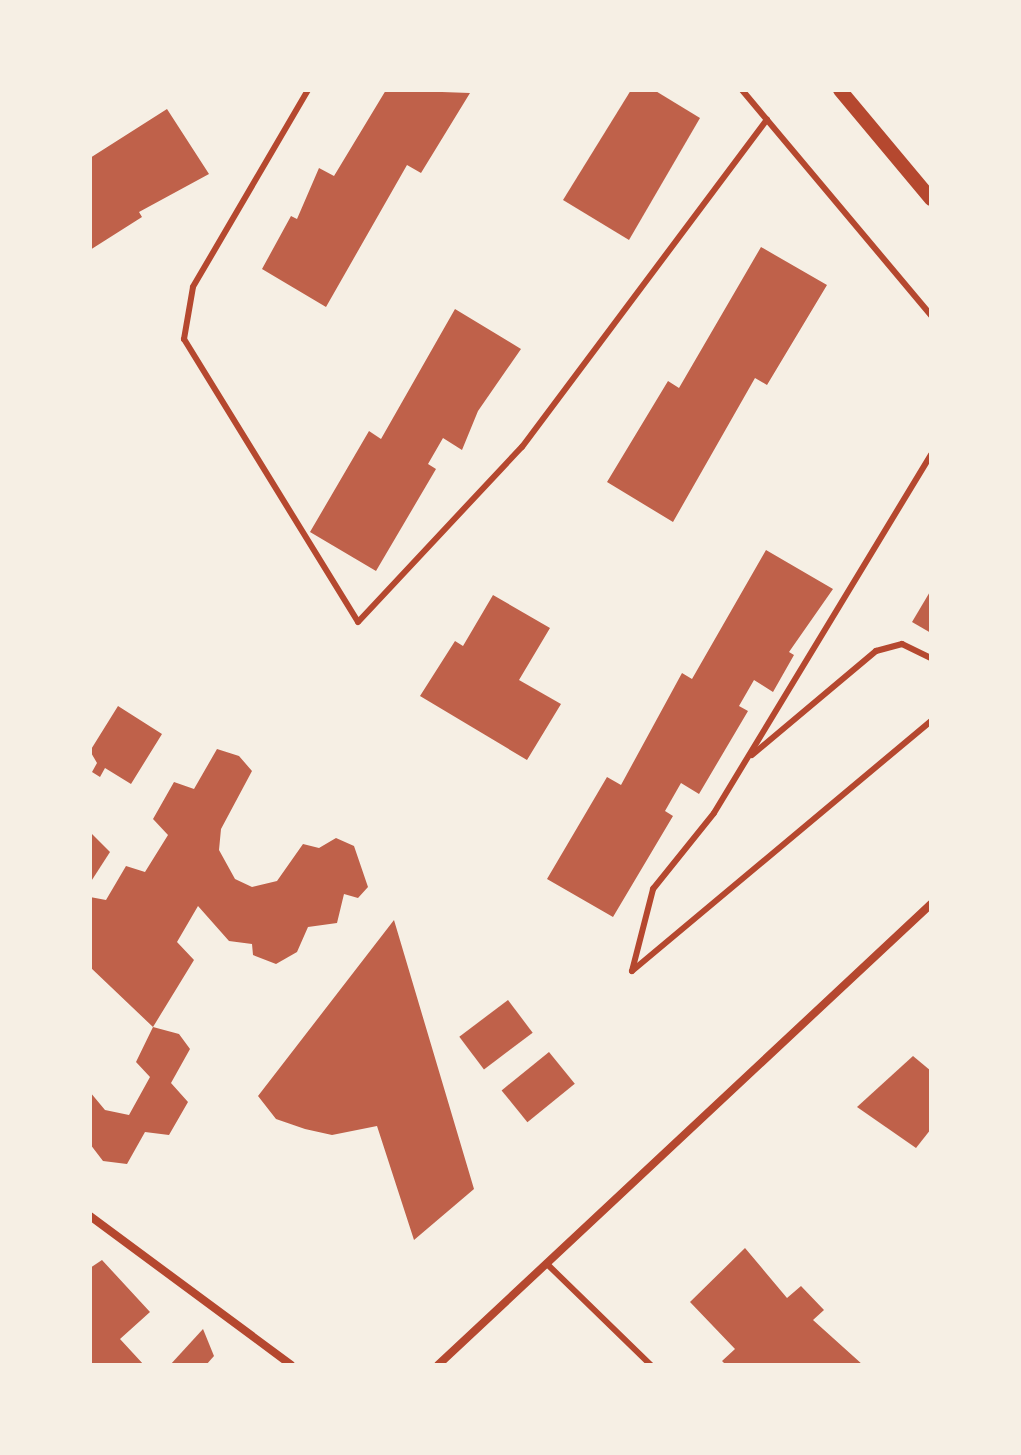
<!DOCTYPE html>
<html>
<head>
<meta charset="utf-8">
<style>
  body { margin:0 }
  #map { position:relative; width:1021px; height:1455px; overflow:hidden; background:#f6efe4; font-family:"Open Sans",sans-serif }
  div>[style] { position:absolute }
  .building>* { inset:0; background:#bf614a; transform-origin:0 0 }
  .service>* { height:6px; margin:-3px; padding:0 3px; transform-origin:3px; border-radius:3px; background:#b5482f }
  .minor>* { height:8px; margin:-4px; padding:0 4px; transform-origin:4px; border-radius:4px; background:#b5482f }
  .tertiary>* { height:14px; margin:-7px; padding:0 7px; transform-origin:7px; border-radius:7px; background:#b5482f }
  span { translate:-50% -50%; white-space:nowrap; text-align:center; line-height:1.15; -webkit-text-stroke:6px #f6efe4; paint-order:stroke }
  .frame { position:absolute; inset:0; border:92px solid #f6efe4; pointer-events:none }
</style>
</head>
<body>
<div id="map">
  <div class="building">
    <div style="clip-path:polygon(386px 90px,470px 93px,421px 173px,407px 165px,326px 307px,262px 269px,291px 216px,297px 219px,319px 168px,334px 176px)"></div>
    <div style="clip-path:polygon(631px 90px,654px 90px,700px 118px,629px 240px,563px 200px)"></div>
    <div style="clip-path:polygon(167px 109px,209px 174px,139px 212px,142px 217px,90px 250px,90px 158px)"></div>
    <div style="clip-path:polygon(761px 247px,827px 285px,767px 385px,755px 378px,673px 522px,607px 482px,668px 381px,679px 388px)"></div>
    <div style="clip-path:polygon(455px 309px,521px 349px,478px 411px,462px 450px,443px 438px,428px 464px,436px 469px,376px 571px,310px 532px,369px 431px,381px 439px)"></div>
    <div style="clip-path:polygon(766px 550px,833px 589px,789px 652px,794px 655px,773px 692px,754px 680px,739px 706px,748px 711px,699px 794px,681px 783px,665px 811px,673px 816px,613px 917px,547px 879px,607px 777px,621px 785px,682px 673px,692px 679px)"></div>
    <div style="clip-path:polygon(931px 590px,931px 633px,912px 622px)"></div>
    <div style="clip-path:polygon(493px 595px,550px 628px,519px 680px,561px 704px,527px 760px,420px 696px,455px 641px,463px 646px)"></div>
    <div style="clip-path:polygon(118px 706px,162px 734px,131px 784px,105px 768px,100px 777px,92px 772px,97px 763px,90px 751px)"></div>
    <div style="clip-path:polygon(217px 749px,239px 756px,252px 771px,221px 829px,219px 850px,235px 879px,252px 887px,277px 881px,303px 844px,319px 848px,336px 838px,354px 846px,368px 887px,358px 898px,344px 894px,337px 923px,308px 927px,297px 952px,276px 964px,253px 955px,252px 944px,229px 941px,198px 906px,177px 942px,194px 960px,153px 1027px,90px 967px,90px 897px,106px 900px,126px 866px,145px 872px,168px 835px,153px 819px,174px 782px,194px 789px)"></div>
    <div style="clip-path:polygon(90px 832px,110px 852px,90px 883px)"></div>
    <div style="clip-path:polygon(394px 920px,474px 1189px,414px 1240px,377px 1126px,332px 1135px,305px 1129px,276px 1119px,258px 1096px)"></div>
    <div style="left:508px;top:1000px;width:41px;height:61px;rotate:53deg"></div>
    <div style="clip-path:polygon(153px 1027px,179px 1034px,190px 1049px,171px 1083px,188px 1102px,169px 1135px,145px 1132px,127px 1164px,103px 1161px,90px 1144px,90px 1092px,105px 1110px,129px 1115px,150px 1077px,136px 1062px)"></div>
    <div style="left:549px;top:1052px;width:41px;height:61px;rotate:51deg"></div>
    <div style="clip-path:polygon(913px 1056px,931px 1071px,931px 1129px,916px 1148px,857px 1107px)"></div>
    <div style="clip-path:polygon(745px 1248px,787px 1298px,801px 1286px,824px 1310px,813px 1320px,863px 1365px,726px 1365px,722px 1361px,735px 1349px,690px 1302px)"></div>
    <div style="clip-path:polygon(102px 1260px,150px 1312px,120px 1339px,144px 1365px,90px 1365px,90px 1268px)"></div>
    <div style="clip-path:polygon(203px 1329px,214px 1356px,206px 1365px,170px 1365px)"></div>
  </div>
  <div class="service">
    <div style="left:308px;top:90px;width:228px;rotate:120.3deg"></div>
    <div style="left:193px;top:287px;width:53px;rotate:99.8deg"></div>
    <div style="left:184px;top:339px;width:332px;rotate:58.4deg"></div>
    <div style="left:358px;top:622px;width:240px;rotate:-46.9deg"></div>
    <div style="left:522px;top:447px;width:409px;rotate:-53.2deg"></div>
    <div style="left:742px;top:90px;width:294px;rotate:50deg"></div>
    <div style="left:752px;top:755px;width:162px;rotate:-40deg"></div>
    <div style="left:876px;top:651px;width:27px;rotate:-15deg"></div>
    <div style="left:902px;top:644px;width:32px;rotate:26deg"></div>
    <div style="left:632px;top:971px;width:85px;rotate:-75.6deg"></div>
    <div style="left:653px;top:889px;width:97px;rotate:-51.2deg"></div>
    <div style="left:714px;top:813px;width:419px;rotate:-58.8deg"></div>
    <div style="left:632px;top:971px;width:390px;rotate:-39.9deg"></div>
    <div style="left:547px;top:1264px;width:145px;rotate:44.2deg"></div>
  </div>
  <div class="minor">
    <div style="left:90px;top:1216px;width:250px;rotate:36.5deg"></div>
    <div style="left:438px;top:1365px;width:675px;rotate:-43.08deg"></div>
  </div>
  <div class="tertiary">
    <div style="left:840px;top:90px;width:142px;rotate:50.1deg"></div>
  </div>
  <div class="frame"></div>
</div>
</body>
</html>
